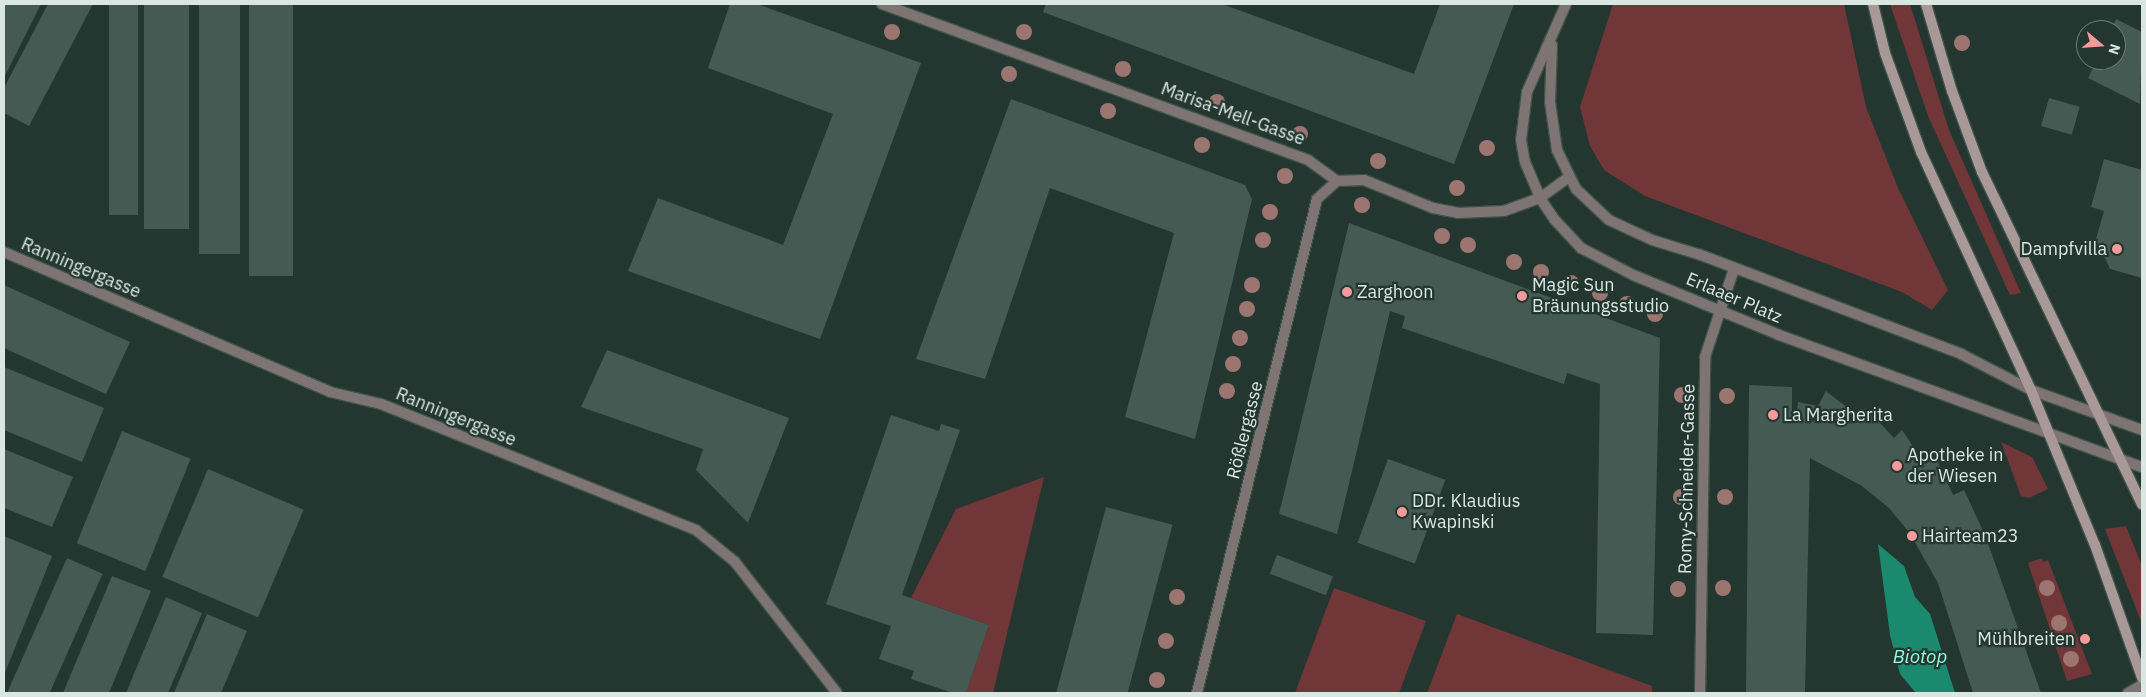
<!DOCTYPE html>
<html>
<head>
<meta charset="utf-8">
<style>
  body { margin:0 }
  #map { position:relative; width:2146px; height:697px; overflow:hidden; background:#233730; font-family:"IBM Plex Sans",sans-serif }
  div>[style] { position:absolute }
  .green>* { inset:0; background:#713638 }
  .water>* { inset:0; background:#1a896d }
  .building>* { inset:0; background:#445a52; transform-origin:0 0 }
  .roads { filter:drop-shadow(1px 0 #40534c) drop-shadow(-1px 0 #40534c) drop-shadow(0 1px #40534c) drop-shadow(0 -1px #40534c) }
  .service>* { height:10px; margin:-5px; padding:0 5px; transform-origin:5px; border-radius:5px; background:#7e7474 }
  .minor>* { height:10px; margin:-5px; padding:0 5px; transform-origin:5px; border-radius:5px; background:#7e7474 }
  .secondary>* { height:10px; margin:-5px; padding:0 5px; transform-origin:5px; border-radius:5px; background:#a99898 }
  .trees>* { width:16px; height:16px; margin:-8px; border-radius:50%; background:#9c7470 }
  .dots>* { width:14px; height:14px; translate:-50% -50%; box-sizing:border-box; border:2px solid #233730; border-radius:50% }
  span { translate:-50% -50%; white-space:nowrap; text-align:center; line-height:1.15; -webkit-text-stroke:4.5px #233730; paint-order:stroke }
  .street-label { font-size:18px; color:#dae6e2 }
  .poi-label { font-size:18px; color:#dae6e2 }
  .right { translate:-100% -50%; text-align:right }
  .left { translate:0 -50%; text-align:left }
  .water-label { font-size:19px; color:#96fcdb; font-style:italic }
  .frame { position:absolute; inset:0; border:5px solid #dae6e2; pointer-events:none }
  .north { position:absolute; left:2076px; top:20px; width:50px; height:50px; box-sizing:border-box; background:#233730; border:1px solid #6c7d77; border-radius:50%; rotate:108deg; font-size:14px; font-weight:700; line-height:20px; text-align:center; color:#dae6e2 }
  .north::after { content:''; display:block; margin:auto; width:18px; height:22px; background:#f59b9c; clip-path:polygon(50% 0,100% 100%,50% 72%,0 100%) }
</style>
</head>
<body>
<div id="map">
  <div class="green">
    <div style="clip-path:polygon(1613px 4px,1844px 4px,1866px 107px,1898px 188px,1948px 290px,1932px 310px,1902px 292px,1645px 196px,1604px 170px,1590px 146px,1580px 107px)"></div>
    <div style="clip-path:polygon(1890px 4px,1910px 4px,1949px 130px,2021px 293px,2010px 295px,1928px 116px)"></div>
    <div style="clip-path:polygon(2001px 442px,2032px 457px,2048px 489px,2029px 498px,2021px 496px)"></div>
    <div style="clip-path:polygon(1044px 477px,993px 693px,966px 693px,989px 625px,911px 598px,956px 509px)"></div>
    <div style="clip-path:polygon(2126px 526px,2142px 566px,2142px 624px,2105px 529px)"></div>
    <div style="clip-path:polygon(2042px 558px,2043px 562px,2048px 560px,2092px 674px,2067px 681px,2028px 563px)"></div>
    <div style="clip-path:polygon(1334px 588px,1426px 621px,1399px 693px,1295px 693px)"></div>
    <div style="clip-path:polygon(1457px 614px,1652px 686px,1652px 693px,1427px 693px)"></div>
  </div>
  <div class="water">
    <div style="clip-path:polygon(1878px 544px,1904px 566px,1915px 597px,1930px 614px,1955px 693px,1916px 693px,1900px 674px,1890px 635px)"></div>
  </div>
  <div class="building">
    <div style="clip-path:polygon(4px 4px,41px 4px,4px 78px)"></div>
    <div style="clip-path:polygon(48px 4px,93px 4px,29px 126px,4px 113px,4px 88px)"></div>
    <div style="left:109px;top:4px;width:29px;height:211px"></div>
    <div style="left:144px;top:4px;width:45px;height:225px"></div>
    <div style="left:199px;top:4px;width:41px;height:250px"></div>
    <div style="left:249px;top:4px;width:44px;height:272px"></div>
    <div style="clip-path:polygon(730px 4px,757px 4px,921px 63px,820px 339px,628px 271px,658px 198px,783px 245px,833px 114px,708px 68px)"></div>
    <div style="clip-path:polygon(1046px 4px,1222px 4px,1414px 74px,1440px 4px,1514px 4px,1454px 164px,1043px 12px)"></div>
    <div style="clip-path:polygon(2116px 19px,2142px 32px,2140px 104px,2088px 78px,2097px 60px,2116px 60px,2116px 30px,2111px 30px)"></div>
    <div style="left:2049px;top:98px;width:32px;height:29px;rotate:16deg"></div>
    <div style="clip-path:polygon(1011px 99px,1245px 185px,1252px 199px,1195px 439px,1125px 417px,1174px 233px,1050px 188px,985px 379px,916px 359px)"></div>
    <div style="clip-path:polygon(2104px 159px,2142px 170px,2142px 278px,2110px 269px,2096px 239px,2104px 211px,2091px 207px)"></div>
    <div style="clip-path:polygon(1349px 223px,1660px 338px,1653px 635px,1596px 633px,1600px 384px,1567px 373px,1564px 384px,1402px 328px,1405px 316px,1390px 311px,1337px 534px,1279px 514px)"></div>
    <div style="clip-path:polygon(4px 285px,130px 342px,106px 394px,4px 348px)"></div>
    <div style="clip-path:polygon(607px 350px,789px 418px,748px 523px,696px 470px,703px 449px,581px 407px)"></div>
    <div style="clip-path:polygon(4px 367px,104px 408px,82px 462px,4px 430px)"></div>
    <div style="clip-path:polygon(1749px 385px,1792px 387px,1792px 412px,1797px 411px,1798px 402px,1818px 406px,1826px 391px,1858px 416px,1866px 408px,1894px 438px,1902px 430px,1925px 464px,1936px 458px,1953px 495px,1964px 490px,1985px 535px,2041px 693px,1973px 693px,1938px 583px,1909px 532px,1889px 508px,1862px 486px,1810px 458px,1805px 693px,1746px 693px)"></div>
    <div style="clip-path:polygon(891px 415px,939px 431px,941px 424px,960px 430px,902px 595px,989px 625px,966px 693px,953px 693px,911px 679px,914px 671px,879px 659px,891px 626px,826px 604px)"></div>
    <div style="left:122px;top:431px;width:74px;height:121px;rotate:22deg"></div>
    <div style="clip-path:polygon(4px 449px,73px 477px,52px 527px,4px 508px)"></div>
    <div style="left:1388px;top:459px;width:61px;height:89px;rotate:20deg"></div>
    <div style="left:208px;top:469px;width:104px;height:117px;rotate:23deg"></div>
    <div style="left:1106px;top:507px;width:69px;height:191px;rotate:15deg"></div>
    <div style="clip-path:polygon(4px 536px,52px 556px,4px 675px)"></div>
    <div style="left:1277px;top:555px;width:60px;height:20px;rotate:21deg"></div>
    <div style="left:67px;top:558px;width:39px;height:146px;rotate:24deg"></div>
    <div style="clip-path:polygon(112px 576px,151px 591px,109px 693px,63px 693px)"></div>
    <div style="clip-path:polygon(166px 597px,202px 613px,168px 693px,126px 693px)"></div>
    <div style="clip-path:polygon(207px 614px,247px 631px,221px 693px,174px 693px)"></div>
  </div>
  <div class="roads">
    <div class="service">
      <div style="left:2128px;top:693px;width:16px;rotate:-30deg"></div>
    </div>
    <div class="minor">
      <div style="left:882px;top:4px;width:454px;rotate:20.1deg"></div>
      <div style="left:1308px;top:160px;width:36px;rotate:36deg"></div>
      <div style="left:1337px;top:181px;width:27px;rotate:-2deg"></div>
      <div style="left:1364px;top:180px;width:74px;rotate:22.1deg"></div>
      <div style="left:1433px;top:208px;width:25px;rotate:11deg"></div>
      <div style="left:1458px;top:213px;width:46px;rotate:-2.5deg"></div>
      <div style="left:1504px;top:211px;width:38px;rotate:-20deg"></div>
      <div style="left:1540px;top:198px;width:34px;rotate:-36deg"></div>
      <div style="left:1566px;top:4px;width:96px;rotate:113.9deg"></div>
      <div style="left:1527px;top:92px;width:48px;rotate:97.1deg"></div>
      <div style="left:1521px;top:140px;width:22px;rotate:80deg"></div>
      <div style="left:1525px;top:162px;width:39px;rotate:67deg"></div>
      <div style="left:1540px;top:198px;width:25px;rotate:56deg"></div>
      <div style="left:1554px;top:219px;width:40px;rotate:47deg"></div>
      <div style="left:1581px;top:248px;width:59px;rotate:27.4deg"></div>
      <div style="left:1633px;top:275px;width:158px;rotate:22.3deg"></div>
      <div style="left:1779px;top:335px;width:386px;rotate:20deg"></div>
      <div style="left:1552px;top:45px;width:57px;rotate:92deg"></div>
      <div style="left:1550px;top:102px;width:49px;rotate:81.7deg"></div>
      <div style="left:1557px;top:150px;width:43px;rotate:64deg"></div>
      <div style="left:1576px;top:189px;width:45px;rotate:43.2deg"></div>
      <div style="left:1609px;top:220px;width:47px;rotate:24.9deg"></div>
      <div style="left:1652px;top:240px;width:51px;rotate:17deg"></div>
      <div style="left:1701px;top:255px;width:278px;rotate:20.8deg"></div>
      <div style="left:1961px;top:354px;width:79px;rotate:27.2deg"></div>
      <div style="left:2031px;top:390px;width:118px;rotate:19.8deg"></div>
      <div style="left:4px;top:252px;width:355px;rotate:23.2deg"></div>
      <div style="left:330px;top:392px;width:52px;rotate:13.2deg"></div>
      <div style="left:381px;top:404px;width:339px;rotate:21.8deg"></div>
      <div style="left:696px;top:530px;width:50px;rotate:39.4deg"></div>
      <div style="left:735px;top:562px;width:166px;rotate:52.1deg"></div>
      <div style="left:1197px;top:693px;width:508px;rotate:-76.35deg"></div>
      <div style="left:1317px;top:199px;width:27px;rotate:-42deg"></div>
      <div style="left:1700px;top:693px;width:336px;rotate:-89.1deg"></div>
      <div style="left:1705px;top:357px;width:93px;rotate:-71.8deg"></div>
    </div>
    <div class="secondary">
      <div style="left:1873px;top:4px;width:50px;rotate:76.2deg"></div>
      <div style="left:1885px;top:53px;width:105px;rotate:70deg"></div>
      <div style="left:1921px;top:152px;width:262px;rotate:65.2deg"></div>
      <div style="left:2031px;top:390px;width:168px;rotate:67.6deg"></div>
      <div style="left:2095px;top:545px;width:141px;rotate:70.5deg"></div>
      <div style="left:1926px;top:4px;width:91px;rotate:73.4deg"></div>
      <div style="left:1952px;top:91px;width:86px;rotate:69.7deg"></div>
      <div style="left:1982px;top:172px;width:369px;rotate:64.3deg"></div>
    </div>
  </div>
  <div class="trees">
    <div style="left:892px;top:32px"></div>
    <div style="left:1024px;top:32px"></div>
    <div style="left:1962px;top:43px"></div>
    <div style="left:1123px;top:69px"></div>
    <div style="left:1009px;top:74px"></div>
    <div style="left:1217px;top:102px"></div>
    <div style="left:1108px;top:111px"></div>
    <div style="left:1300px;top:134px"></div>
    <div style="left:1202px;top:145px"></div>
    <div style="left:1487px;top:148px"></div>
    <div style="left:1378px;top:161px"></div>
    <div style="left:1285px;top:176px"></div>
    <div style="left:1457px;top:188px"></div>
    <div style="left:1362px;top:205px"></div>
    <div style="left:1270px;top:212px"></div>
    <div style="left:1442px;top:236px"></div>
    <div style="left:1263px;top:240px"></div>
    <div style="left:1468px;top:245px"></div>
    <div style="left:1514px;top:262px"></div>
    <div style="left:1541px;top:272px"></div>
    <div style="left:1571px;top:283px"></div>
    <div style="left:1252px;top:285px"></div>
    <div style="left:1600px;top:293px"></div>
    <div style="left:1627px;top:304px"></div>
    <div style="left:1247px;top:309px"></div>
    <div style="left:1655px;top:314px"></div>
    <div style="left:1240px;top:338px"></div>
    <div style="left:1233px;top:364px"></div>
    <div style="left:1227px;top:391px"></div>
    <div style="left:1682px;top:395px"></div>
    <div style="left:1727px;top:396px"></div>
    <div style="left:1681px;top:497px"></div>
    <div style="left:1725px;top:497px"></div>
    <div style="left:1723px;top:588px"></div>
    <div style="left:2047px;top:588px"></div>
    <div style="left:1678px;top:589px"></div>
    <div style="left:1177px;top:597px"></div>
    <div style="left:2059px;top:623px"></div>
    <div style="left:1166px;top:641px"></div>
    <div style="left:2071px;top:659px"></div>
    <div style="left:1157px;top:680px"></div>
  </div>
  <div class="dots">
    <div style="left:2117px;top:249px;background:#f59b9c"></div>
    <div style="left:1347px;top:292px;background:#f59b9c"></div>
    <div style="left:1522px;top:296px;background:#f59b9c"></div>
    <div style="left:1773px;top:415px;background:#f59b9c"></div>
    <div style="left:1897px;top:466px;background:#f59b9c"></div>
    <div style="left:1402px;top:512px;background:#f59b9c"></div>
    <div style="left:1912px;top:536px;background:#f59b9c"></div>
    <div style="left:2085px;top:639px;background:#f59b9c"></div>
  </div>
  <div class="street-label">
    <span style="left:1233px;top:114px;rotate:20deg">Marisa-Mell-Gasse</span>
    <span style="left:81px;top:268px;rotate:23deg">Ranningergasse</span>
    <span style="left:1734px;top:298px;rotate:23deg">Erlaaer Platz</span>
    <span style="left:456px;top:417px;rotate:22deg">Ranningergasse</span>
    <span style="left:1245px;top:430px;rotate:-76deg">Rößlergasse</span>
    <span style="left:1687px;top:479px;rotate:-89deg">Romy-Schneider-Gasse</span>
  </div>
  <div class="poi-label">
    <span class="right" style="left:2107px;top:249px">Dampfvilla</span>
    <span class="left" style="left:1532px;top:296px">Magic Sun<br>Bräunungsstudio</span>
    <span class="left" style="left:1357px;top:292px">Zarghoon</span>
    <span class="left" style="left:1783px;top:415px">La Margherita</span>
    <span class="left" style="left:1907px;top:466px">Apotheke in<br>der Wiesen</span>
    <span class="left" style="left:1412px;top:512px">DDr. Klaudius<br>Kwapinski</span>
    <span class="left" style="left:1922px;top:536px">Hairteam23</span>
    <span class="right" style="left:2075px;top:639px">Mühlbreiten</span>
  </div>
  <div class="water-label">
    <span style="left:1920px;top:657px">Biotop</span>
  </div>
  <div class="frame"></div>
  <div class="north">N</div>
</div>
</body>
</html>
